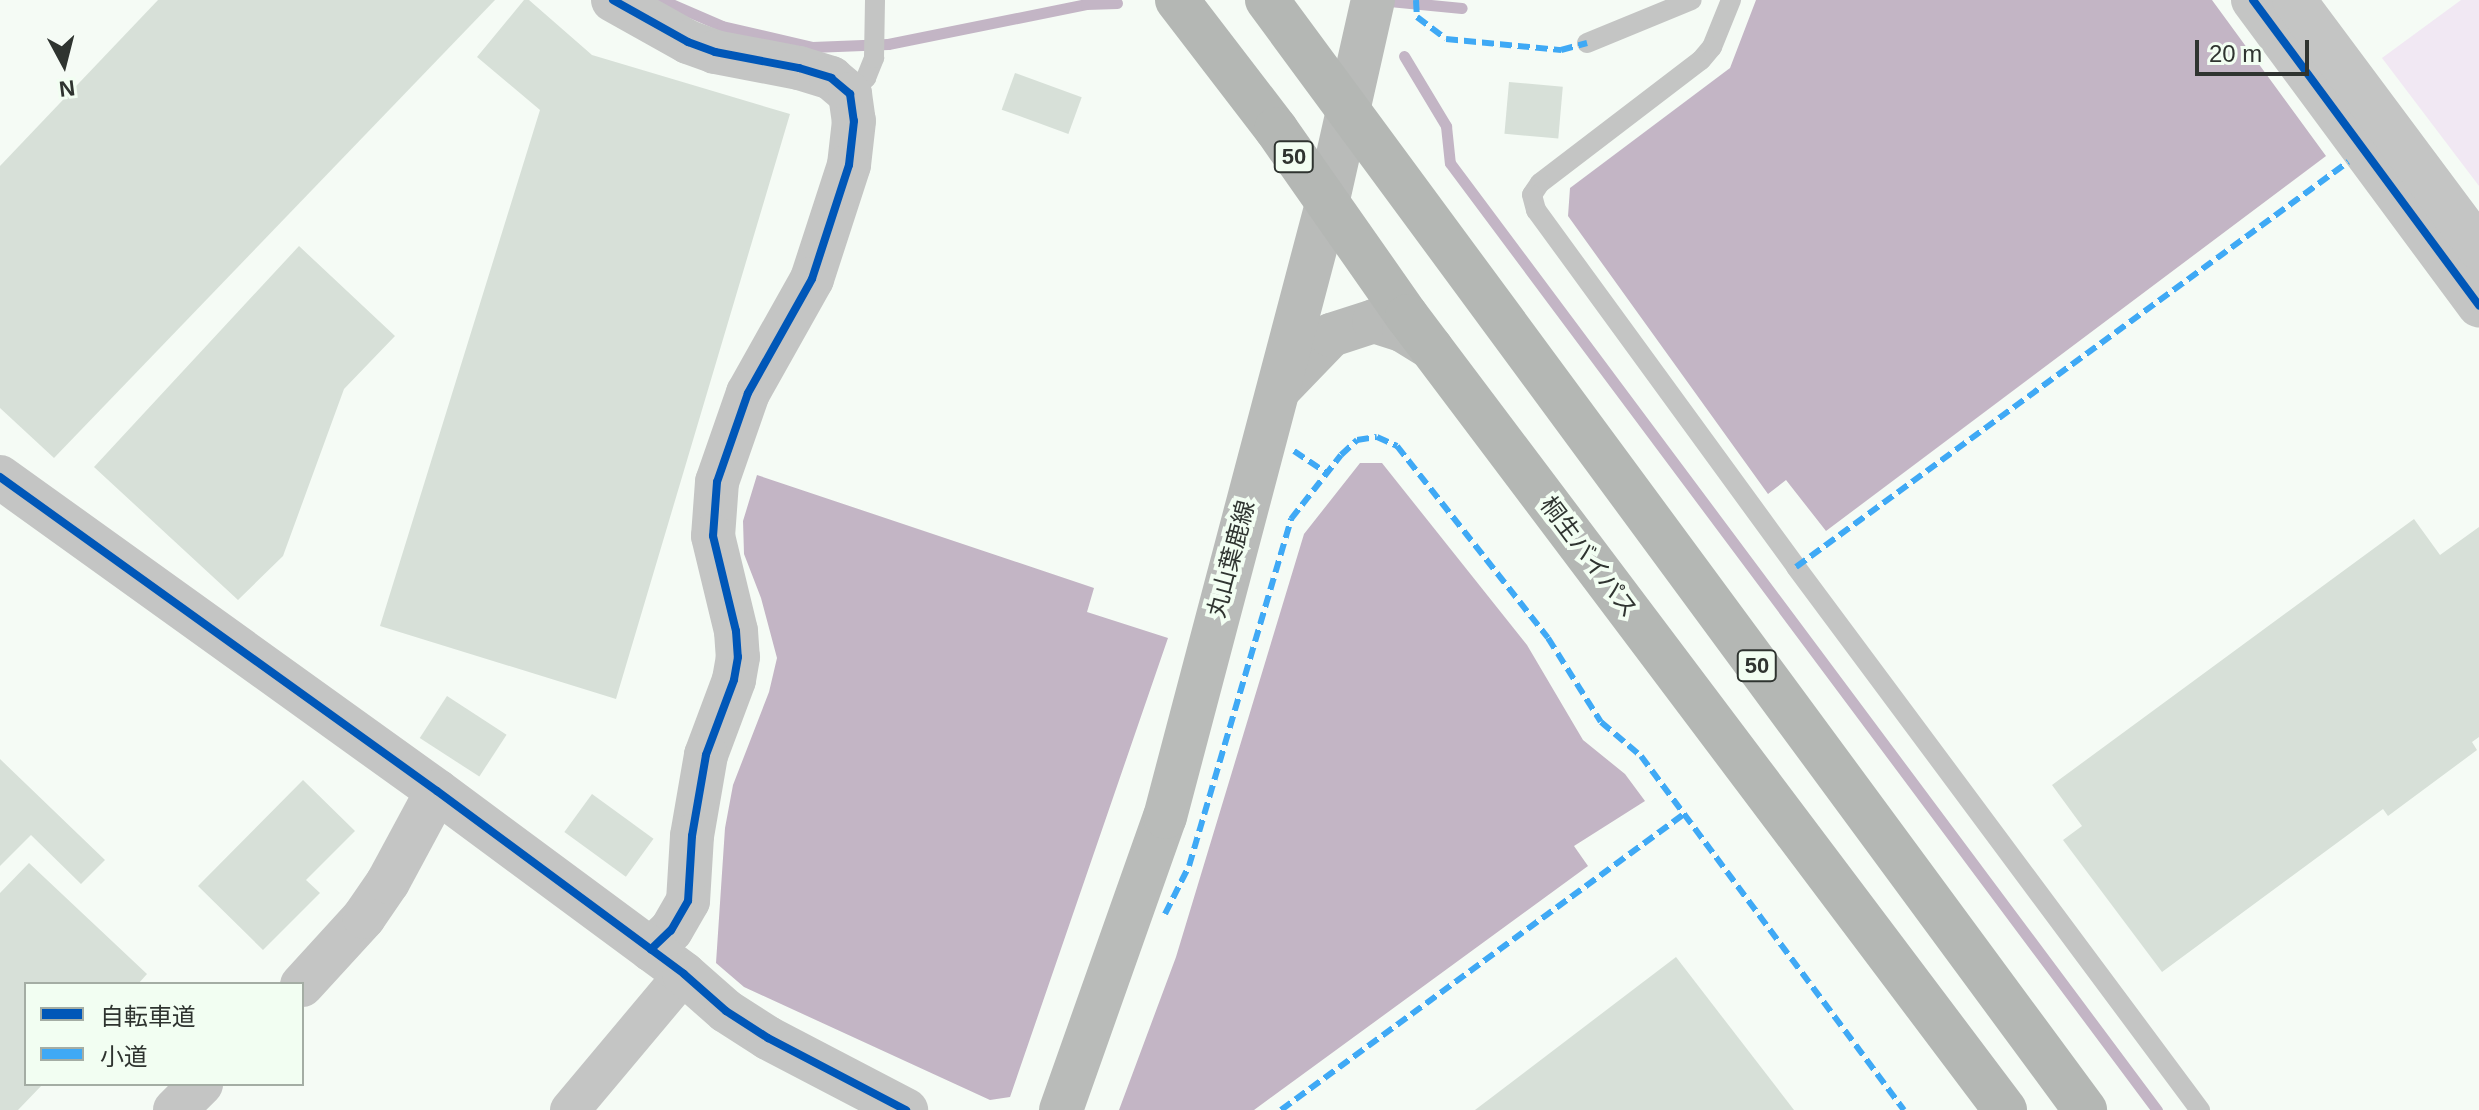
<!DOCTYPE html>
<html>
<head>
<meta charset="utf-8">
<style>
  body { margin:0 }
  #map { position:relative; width:2479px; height:1110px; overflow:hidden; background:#f5fbf5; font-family:Helvetica,"Noto Sans JP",sans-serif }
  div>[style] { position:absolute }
  .green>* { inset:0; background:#f1e8f3 }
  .water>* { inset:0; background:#c3b5c5 }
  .stream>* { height:11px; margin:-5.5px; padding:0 5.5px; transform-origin:5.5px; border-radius:5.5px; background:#c3b5c5 }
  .building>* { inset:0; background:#d7e0d8; transform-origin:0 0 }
  .service>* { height:20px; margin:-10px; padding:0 10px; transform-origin:10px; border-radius:10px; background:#c4c5c4 }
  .minor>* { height:40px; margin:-20px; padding:0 20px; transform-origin:20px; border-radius:20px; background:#c4c5c4 }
  .tertiary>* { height:44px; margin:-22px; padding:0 22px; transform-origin:22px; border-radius:22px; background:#c4c5c4 }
  .secondary>* { height:44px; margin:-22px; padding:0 22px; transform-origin:22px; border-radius:22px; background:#b9bbb9 }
  .trunk>* { height:44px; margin:-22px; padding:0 22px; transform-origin:22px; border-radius:22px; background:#b4b7b4 }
  .quiet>* { height:6px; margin-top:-3px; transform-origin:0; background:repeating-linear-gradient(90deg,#3fa9f5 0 12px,transparent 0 18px) }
  .cycleway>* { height:8px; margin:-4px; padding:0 4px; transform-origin:4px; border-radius:4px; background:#0057b8 }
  span { translate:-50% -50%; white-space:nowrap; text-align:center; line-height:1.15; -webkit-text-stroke:8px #f2fef2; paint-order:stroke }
  .shield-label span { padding:2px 6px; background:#f2fef2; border:2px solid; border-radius:6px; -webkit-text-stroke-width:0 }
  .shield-label { font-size:22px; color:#2f3430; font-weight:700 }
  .street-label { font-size:24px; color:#2f3430 }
  .legend { position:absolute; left:24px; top:982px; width:280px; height:104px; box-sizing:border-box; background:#f2fef2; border:2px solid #a4ada4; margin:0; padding:10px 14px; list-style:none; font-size:24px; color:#2f3430 }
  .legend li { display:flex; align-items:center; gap:16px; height:40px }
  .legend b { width:40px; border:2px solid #a4ada4 }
  .north { position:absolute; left:24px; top:24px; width:80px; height:80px; -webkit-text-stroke:6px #f2fef2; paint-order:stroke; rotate:173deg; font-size:22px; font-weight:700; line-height:32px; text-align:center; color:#2f3430 }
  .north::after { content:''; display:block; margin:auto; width:28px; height:36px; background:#2f3430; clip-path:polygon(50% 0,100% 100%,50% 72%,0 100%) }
  .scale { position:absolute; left:2195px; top:40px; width:114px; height:36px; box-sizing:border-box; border:4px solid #2f3430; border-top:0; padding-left:10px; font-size:24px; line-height:28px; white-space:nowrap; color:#2f3430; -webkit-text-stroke:6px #f2fef2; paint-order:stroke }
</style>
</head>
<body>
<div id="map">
  <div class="green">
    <div style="clip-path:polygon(2461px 0,2479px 0,2479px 186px,2382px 58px)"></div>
  </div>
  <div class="water">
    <div style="clip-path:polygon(1756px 0,2212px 0,2326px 156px,1826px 531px,1786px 480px,1768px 494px,1568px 216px,1570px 188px,1730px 68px)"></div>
    <div style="clip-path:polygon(1360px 463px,1382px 463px,1527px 645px,1583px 740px,1625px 774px,1645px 801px,1574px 846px,1588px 866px,1254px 1110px,1119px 1110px,1176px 957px,1304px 534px)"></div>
    <div style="clip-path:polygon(757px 475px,1094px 588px,1087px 612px,1168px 638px,1010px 1097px,990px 1100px,744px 987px,716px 963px,725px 828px,733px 785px,769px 692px,777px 658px,761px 598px,744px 554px,743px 521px)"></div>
  </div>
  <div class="stream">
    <div style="left:662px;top:0;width:65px;rotate:23.4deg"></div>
    <div style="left:722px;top:26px;width:92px;rotate:13.1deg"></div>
    <div style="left:812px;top:47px;width:76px;rotate:-2.3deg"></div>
    <div style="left:888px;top:44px;width:202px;rotate:-11.4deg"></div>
    <div style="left:1086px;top:4px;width:31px;rotate:-2deg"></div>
    <div style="left:1379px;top:0;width:83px;rotate:5.5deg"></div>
    <div style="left:1404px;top:56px;width:82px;rotate:59deg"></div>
    <div style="left:1446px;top:126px;width:37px;rotate:84deg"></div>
    <div style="left:1450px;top:163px;width:1182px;rotate:53.26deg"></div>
  </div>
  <div class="building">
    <div style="clip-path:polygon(158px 0,495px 0,54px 458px,0 408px,0 166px)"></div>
    <div style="clip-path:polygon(524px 0,529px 0,592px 55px,790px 114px,616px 699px,380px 626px,540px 110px,477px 57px)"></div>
    <div style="left:1015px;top:73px;width:71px;height:39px;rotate:20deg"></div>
    <div style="left:1509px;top:82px;width:54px;height:52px;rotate:5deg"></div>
    <div style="clip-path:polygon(299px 246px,395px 336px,344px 389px,283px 556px,238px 600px,94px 467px)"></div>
    <div style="clip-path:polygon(2414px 519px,2440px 555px,2479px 527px,2479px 737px,2472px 742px,2477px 750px,2388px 816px,2383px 809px,2162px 972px,2063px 840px,2082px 826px,2052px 785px)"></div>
    <div style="left:447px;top:696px;width:71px;height:50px;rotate:33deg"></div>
    <div style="clip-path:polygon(0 759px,105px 860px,81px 884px,31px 835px,0 866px)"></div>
    <div style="clip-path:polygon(303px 780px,355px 831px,306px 880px,320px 893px,263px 950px,198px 886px)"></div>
    <div style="left:592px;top:794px;width:76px;height:47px;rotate:36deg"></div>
    <div style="clip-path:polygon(29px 863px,147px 974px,138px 984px,26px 984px,26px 1084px,43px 1084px,18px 1110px,0 1110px,0 893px)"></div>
    <div style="clip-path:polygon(1676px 957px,1794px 1110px,1475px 1110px)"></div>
  </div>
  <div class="service">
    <div style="left:1731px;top:0;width:51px;rotate:112deg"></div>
    <div style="left:1712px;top:47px;width:17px;rotate:130deg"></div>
    <div style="left:1701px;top:60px;width:203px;rotate:142.6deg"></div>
    <div style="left:1540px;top:183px;width:14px;rotate:124deg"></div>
    <div style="left:1532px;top:195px;width:16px;rotate:75deg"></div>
    <div style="left:1536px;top:210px;width:442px;rotate:53.9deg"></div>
    <div style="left:1796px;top:567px;width:677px;rotate:53.35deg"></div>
    <div style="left:1587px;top:43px;width:113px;rotate:-22.3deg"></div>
    <div style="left:850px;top:94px;width:23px;rotate:-45deg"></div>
    <div style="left:866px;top:78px;width:22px;rotate:-68deg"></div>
    <div style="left:874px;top:58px;width:58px;rotate:-89deg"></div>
  </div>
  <div class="minor">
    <div style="left:570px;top:1110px;width:177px;rotate:-50deg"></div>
  </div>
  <div class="tertiary">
    <div style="left:613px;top:0;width:86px;rotate:29.2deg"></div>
    <div style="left:688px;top:42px;width:29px;rotate:20deg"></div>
    <div style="left:715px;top:52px;width:86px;rotate:10.8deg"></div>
    <div style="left:799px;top:68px;width:34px;rotate:17deg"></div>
    <div style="left:831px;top:78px;width:25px;rotate:40deg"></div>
    <div style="left:850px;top:94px;width:27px;rotate:82deg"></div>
    <div style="left:854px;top:121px;width:44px;rotate:96.5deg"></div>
    <div style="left:849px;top:165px;width:120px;rotate:108deg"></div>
    <div style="left:812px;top:279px;width:131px;rotate:119.3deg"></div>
    <div style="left:748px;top:393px;width:94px;rotate:109.2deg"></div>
    <div style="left:717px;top:482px;width:54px;rotate:94.2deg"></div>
    <div style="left:713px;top:536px;width:98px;rotate:76.4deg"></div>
    <div style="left:736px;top:631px;width:26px;rotate:86deg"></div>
    <div style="left:738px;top:657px;width:23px;rotate:100deg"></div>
    <div style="left:734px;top:680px;width:80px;rotate:110.5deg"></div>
    <div style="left:706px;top:755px;width:82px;rotate:99.8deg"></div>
    <div style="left:692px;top:836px;width:65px;rotate:93.5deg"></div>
    <div style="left:688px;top:901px;width:34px;rotate:120deg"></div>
    <div style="left:671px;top:930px;width:28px;rotate:136deg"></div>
    <div style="left:2253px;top:0;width:380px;rotate:53.5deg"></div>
    <div style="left:2294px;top:0;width:309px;rotate:53.3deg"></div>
    <div style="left:0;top:477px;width:538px;rotate:35.7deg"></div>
    <div style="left:437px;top:791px;width:307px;rotate:36.5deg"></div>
    <div style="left:684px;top:974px;width:56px;rotate:41.4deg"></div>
    <div style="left:726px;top:1011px;width:50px;rotate:32.7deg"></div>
    <div style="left:768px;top:1038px;width:156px;rotate:27.6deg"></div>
    <div style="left:302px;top:985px;width:92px;rotate:-47.6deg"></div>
    <div style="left:364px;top:917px;width:42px;rotate:-55.6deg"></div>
    <div style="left:388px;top:882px;width:103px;rotate:-61.7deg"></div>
    <div style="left:175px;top:1110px;width:37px;rotate:-45deg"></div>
  </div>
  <div class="secondary">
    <div style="left:1281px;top:387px;width:72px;rotate:-46.1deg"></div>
    <div style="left:1331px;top:335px;width:45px;rotate:-18deg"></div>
    <div style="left:1374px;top:321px;width:32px;rotate:18deg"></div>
    <div style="left:1404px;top:331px;width:32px;rotate:32deg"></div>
    <div style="left:1061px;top:1110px;width:311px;rotate:-70.5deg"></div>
    <div style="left:1165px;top:817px;width:634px;rotate:-75.2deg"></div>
    <div style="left:1327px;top:204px;width:209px;rotate:-77.3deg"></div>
  </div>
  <div class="trunk">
    <div style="left:1177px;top:0;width:163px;rotate:52.5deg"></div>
    <div style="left:1276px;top:129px;width:228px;rotate:55deg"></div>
    <div style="left:1407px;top:316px;width:994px;rotate:53.01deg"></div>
    <div style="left:1267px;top:0;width:1379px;rotate:53.61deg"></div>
  </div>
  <div class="quiet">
    <div style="left:1416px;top:0;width:17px;rotate:87deg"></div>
    <div style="left:1417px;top:17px;width:36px;rotate:37deg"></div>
    <div style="left:1446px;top:39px;width:116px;rotate:5.5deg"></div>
    <div style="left:1561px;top:50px;width:27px;rotate:-15deg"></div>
    <div style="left:1294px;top:451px;width:40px;rotate:34deg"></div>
    <div style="left:1796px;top:567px;width:685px;rotate:-36.27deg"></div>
    <div style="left:1165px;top:914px;width:54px;rotate:-63.4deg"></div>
    <div style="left:1189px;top:866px;width:362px;rotate:-73.6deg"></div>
    <div style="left:1291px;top:519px;width:81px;rotate:-52deg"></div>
    <div style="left:1341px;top:455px;width:22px;rotate:-43deg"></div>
    <div style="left:1357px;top:440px;width:20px;rotate:-9deg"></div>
    <div style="left:1377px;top:437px;width:22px;rotate:24deg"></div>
    <div style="left:1397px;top:446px;width:244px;rotate:51.8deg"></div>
    <div style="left:1548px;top:638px;width:99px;rotate:57.8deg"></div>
    <div style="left:1601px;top:722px;width:52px;rotate:40.4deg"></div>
    <div style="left:1641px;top:756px;width:441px;rotate:53.4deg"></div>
    <div style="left:1281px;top:1110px;width:500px;rotate:-36.3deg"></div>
  </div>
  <div class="cycleway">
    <div style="left:613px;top:0;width:86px;rotate:29.2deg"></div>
    <div style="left:688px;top:42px;width:29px;rotate:20deg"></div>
    <div style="left:715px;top:52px;width:86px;rotate:10.8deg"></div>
    <div style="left:799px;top:68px;width:34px;rotate:17deg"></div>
    <div style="left:831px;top:78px;width:25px;rotate:40deg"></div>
    <div style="left:850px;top:94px;width:27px;rotate:82deg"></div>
    <div style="left:854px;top:121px;width:44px;rotate:96.5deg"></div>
    <div style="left:849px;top:165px;width:120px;rotate:108deg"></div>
    <div style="left:812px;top:279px;width:131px;rotate:119.3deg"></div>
    <div style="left:748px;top:393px;width:94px;rotate:109.2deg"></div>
    <div style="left:717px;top:482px;width:54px;rotate:94.2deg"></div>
    <div style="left:713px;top:536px;width:98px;rotate:76.4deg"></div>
    <div style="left:736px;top:631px;width:26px;rotate:86deg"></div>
    <div style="left:738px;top:657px;width:23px;rotate:100deg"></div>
    <div style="left:734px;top:680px;width:80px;rotate:110.5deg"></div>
    <div style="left:706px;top:755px;width:82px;rotate:99.8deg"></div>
    <div style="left:692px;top:836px;width:65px;rotate:93.5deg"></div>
    <div style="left:688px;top:901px;width:34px;rotate:120deg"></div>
    <div style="left:671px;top:930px;width:28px;rotate:136deg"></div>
    <div style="left:2253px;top:0;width:380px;rotate:53.5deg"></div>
    <div style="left:0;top:477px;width:538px;rotate:35.7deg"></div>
    <div style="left:437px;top:791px;width:307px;rotate:36.5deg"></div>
    <div style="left:684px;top:974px;width:56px;rotate:41.4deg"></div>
    <div style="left:726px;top:1011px;width:50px;rotate:32.7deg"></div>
    <div style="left:768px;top:1038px;width:156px;rotate:27.6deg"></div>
  </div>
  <div class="shield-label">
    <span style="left:1294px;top:157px">50</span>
    <span style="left:1757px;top:666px">50</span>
  </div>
  <div class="street-label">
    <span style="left:1589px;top:557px;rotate:53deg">桐生バイパス</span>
    <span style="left:1231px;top:559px;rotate:-75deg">丸山葉鹿線</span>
  </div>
  <ul class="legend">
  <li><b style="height:10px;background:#0057b8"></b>自転車道</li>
  <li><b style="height:10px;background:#3fa9f5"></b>小道</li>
  </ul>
  <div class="north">N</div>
  <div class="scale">20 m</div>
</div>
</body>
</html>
